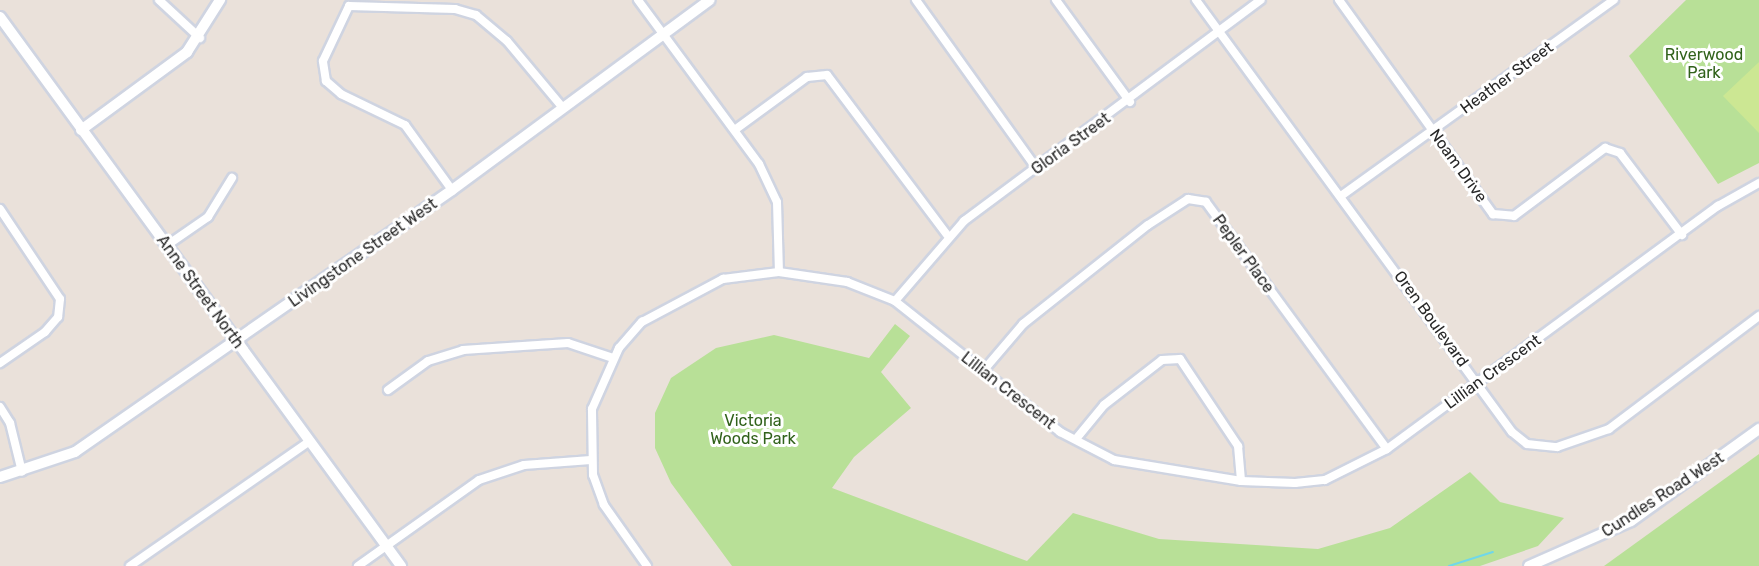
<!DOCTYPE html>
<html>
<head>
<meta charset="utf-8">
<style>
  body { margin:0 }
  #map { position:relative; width:1759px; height:566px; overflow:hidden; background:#eae1da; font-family:Rubik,sans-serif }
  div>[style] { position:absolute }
  .green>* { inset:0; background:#b8e097 }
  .pitch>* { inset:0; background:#cce793 }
  .stream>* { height:2px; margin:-1px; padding:0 1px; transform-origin:1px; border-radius:1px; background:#6fd7ea }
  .roads { filter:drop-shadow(2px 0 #cfd4e1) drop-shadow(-2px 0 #cfd4e1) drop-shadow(0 2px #cfd4e1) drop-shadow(0 -2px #cfd4e1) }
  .street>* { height:8px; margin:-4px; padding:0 4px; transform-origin:4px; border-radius:4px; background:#fff }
  .secondary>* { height:10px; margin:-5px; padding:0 5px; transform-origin:5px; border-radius:5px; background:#fff }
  span { translate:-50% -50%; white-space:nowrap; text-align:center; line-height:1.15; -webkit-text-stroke:6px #fff; paint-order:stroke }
  .park-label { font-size:16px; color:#31621b }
  .street-label { font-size:16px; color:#282828 }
</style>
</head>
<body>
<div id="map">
  <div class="green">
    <div style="clip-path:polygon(1686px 0,1759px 0,1759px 163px,1718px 184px,1629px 56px)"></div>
    <div style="clip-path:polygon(895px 324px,910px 336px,881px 372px,911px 408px,854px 457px,832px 488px,1027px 561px,1073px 513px,1159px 539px,1318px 549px,1390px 528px,1470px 472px,1500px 502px,1564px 518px,1538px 546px,1480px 566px,732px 566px,671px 483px,655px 448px,655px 413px,671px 378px,716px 348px,774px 335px,869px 358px)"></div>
    <div style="clip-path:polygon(1759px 454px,1759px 566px,1604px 566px)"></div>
  </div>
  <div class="pitch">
    <div style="clip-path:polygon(1759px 62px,1759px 133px,1723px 96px)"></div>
  </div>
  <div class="stream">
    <div style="left:1449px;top:566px;width:46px;rotate:-17.7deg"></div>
  </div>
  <div class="roads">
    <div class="street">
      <div style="left:159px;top:0;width:56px;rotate:42.8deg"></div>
      <div style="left:638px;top:0;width:204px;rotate:53.6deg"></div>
      <div style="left:759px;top:164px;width:42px;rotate:64.7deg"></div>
      <div style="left:777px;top:202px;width:70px;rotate:88.4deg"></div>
      <div style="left:916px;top:0;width:208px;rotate:54.4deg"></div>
      <div style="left:1056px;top:0;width:126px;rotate:54deg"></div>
      <div style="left:1196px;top:0;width:535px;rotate:53.82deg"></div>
      <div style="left:1512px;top:432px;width:19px;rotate:39deg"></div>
      <div style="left:1527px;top:444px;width:30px;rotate:6deg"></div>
      <div style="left:1557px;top:447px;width:55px;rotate:-19.1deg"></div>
      <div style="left:1609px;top:429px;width:188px;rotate:-37deg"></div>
      <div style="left:1339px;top:0;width:264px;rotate:54.3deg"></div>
      <div style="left:1493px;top:214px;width:21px;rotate:5deg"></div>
      <div style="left:1514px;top:216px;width:114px;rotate:-36.8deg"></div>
      <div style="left:1605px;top:148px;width:16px;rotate:18deg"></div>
      <div style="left:1620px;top:153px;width:103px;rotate:52.9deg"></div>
      <div style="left:736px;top:129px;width:88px;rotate:-36.2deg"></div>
      <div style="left:807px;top:77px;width:20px;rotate:-6deg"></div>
      <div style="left:827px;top:75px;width:200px;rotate:53.1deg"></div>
      <div style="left:452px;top:190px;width:80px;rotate:-125.9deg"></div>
      <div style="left:405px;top:125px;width:71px;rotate:-154.2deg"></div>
      <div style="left:341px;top:94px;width:20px;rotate:-139deg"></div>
      <div style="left:326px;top:81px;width:20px;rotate:-99deg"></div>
      <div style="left:323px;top:61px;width:61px;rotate:-64.7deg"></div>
      <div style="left:349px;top:6px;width:106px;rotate:1.6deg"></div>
      <div style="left:455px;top:9px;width:22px;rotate:16deg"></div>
      <div style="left:476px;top:15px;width:40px;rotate:40deg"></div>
      <div style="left:507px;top:41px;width:87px;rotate:50.1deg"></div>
      <div style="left:1341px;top:196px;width:336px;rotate:-35.7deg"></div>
      <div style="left:0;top:209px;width:108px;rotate:56.3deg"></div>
      <div style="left:60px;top:299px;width:18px;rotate:96deg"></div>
      <div style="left:58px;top:317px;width:20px;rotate:131deg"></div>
      <div style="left:45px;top:332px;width:55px;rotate:145.4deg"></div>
      <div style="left:166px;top:246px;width:51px;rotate:-34.6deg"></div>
      <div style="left:208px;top:217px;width:46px;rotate:-58.4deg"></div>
      <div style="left:895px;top:301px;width:106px;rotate:-49.2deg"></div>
      <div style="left:964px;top:221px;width:370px;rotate:-36.7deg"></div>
      <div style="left:983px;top:371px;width:62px;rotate:-49.6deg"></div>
      <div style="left:1023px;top:324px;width:159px;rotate:-38.4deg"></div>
      <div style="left:1148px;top:225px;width:48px;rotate:-33deg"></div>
      <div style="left:1188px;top:199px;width:18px;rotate:9deg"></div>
      <div style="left:1206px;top:202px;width:306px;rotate:53.8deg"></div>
      <div style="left:388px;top:390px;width:49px;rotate:-35.9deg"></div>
      <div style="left:428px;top:361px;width:37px;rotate:-17deg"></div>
      <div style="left:463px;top:350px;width:105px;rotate:-3.8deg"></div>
      <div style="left:568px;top:343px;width:47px;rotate:18.4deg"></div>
      <div style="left:0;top:407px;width:19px;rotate:58deg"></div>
      <div style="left:10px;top:423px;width:50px;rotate:76.2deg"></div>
      <div style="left:1076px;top:439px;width:44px;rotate:-50.5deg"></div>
      <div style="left:1104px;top:405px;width:73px;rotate:-37.8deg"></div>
      <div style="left:1162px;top:360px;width:18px;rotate:-3deg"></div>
      <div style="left:1180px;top:359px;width:105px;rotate:56.3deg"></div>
      <div style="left:1238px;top:446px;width:35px;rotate:85deg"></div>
      <div style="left:130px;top:566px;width:219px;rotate:-34.8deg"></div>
      <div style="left:358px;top:566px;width:148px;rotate:-35.4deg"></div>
      <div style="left:479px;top:480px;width:47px;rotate:-18.4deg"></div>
      <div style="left:524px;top:465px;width:67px;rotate:-4.3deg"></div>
      <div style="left:647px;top:566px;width:75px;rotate:-125.2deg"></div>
      <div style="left:604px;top:505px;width:32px;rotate:-110deg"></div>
      <div style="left:593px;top:475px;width:66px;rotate:-90.9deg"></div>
      <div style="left:592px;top:409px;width:67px;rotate:-66.1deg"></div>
      <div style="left:619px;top:348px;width:35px;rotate:-49deg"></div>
      <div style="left:642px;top:322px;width:92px;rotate:-28deg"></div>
      <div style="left:723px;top:279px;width:56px;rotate:-7.1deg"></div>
      <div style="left:779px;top:272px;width:69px;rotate:8.4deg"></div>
      <div style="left:847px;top:282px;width:52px;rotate:21.6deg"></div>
      <div style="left:895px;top:301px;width:211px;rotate:38.4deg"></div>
      <div style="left:1060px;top:432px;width:61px;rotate:27.4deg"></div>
      <div style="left:1114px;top:460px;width:129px;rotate:9.4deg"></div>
      <div style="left:1241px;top:481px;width:54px;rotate:2.1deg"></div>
      <div style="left:1295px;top:483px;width:30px;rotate:-6deg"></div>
      <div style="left:1325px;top:480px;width:69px;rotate:-26.6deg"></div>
      <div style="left:1387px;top:449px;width:411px;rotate:-36.3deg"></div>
      <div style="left:1718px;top:206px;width:47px;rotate:-29.3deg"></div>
    </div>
    <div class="secondary">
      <div style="left:0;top:17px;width:680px;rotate:53.85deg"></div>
      <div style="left:81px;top:130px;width:132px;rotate:-36.3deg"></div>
      <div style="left:187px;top:52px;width:62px;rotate:-57.6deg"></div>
      <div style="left:0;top:477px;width:79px;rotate:-18.4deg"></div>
      <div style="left:75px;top:452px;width:459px;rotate:-34.8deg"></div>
      <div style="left:452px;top:190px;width:320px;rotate:-36.4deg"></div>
      <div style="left:1529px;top:566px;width:111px;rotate:-23.8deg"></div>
      <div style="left:1631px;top:521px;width:158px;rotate:-35.7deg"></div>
    </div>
  </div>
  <div class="park-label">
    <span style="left:1704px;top:64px">Riverwood<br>Park</span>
    <span style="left:753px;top:430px">Victoria<br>Woods Park</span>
  </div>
  <div class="street-label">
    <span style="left:1507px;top:78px;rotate:-36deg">Heather Street</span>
    <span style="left:1071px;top:144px;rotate:-36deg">Gloria Street</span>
    <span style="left:1458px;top:166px;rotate:54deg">Noam Drive</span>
    <span style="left:363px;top:253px;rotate:-35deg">Livingstone Street West</span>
    <span style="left:1243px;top:254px;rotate:54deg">Pepler Place</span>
    <span style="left:200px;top:292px;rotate:54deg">Anne Street North</span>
    <span style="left:1431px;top:319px;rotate:54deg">Oren Boulevard</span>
    <span style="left:1493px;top:372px;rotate:-36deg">Lillian Crescent</span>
    <span style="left:1008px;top:391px;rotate:38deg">Lillian Crescent</span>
    <span style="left:1663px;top:495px;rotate:-33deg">Cundles Road West</span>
  </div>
</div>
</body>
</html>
